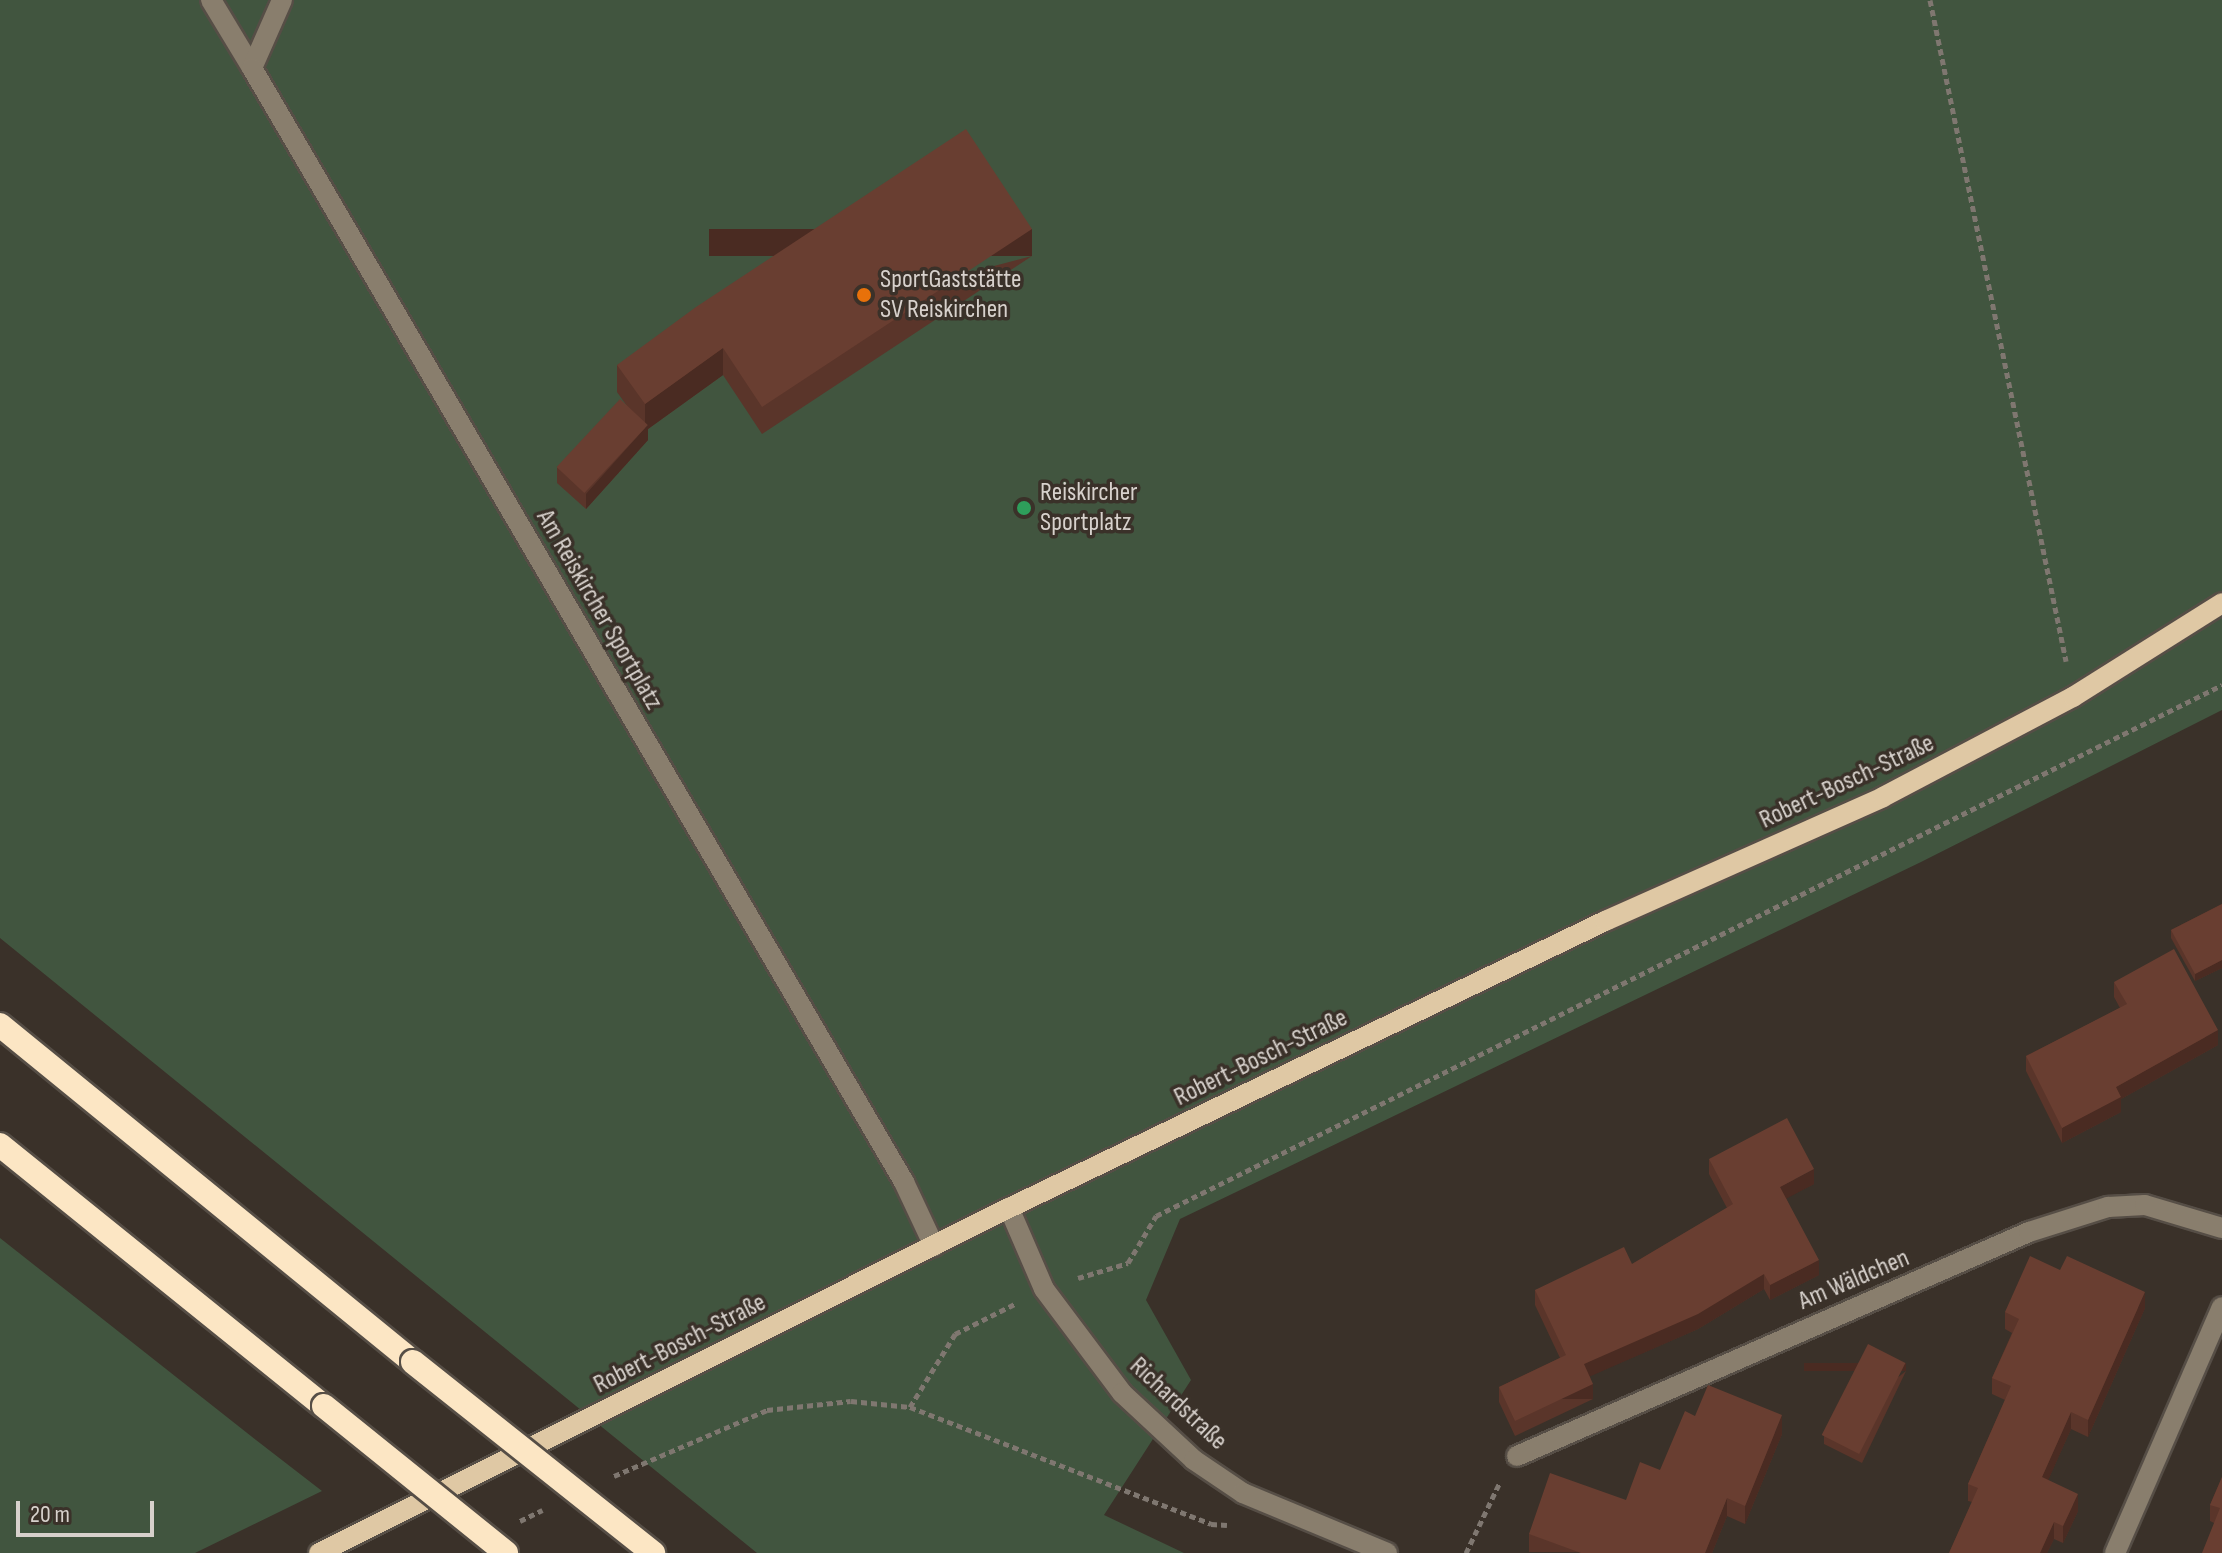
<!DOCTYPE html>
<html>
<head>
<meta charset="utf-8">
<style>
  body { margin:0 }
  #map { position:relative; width:2222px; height:1553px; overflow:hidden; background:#3a3129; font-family:"Sofia Sans Condensed",sans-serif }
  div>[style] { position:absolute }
  .green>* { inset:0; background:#41553f }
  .path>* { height:5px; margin-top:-2.5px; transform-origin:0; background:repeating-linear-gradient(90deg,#7f7770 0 6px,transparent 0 10px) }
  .roads { filter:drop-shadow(2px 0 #564e46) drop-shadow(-2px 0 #564e46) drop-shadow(0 2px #564e46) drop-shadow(0 -2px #564e46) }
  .minor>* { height:20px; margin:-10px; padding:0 10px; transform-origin:10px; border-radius:10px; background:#897e6d }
  .major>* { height:20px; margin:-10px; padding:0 10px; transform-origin:10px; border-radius:10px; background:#dfc8a4 }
  .highway>* { height:24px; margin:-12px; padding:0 12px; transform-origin:12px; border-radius:12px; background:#fce6c4 }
  .bridges { filter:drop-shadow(2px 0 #564e46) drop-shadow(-2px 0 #564e46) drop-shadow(0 2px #564e46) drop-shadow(0 -2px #564e46) }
  .highway-bridge>* { height:24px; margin:-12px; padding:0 12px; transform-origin:12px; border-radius:12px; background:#fce6c4 }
  .wall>* { inset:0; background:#5a352a }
  .shaded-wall>* { inset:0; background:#4a2b22; transform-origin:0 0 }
  .building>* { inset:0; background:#693e31; transform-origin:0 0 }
  .dots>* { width:22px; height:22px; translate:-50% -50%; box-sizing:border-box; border:4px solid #3a3129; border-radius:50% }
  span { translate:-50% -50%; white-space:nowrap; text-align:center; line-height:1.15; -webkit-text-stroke:7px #3a3129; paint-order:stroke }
  .poi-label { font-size:26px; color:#d7d1cc }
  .left { translate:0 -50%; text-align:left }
  .street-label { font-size:26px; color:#d7d1cc }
  .scale { position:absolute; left:16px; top:1501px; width:138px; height:36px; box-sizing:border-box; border:4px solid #d7d1cc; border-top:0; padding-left:10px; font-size:24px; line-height:28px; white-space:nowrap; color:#d7d1cc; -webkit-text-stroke:6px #3a3129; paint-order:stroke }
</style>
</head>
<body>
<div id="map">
  <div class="green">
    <div style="clip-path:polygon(0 0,2222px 0,2222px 710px,1921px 862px,1180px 1219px,1146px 1300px,1191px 1380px,1104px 1515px,1184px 1553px,757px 1553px,0 938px)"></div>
    <div style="clip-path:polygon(0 1238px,256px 1440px,322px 1491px,195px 1553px,0 1553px)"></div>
  </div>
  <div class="path">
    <div style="left:1930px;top:0;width:675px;rotate:78.37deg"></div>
    <div style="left:1078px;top:1278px;width:52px;rotate:-16.7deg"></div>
    <div style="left:1128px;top:1263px;width:55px;rotate:-59.2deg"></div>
    <div style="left:1156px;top:1216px;width:1191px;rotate:-26.48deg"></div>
    <div style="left:910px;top:1407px;width:86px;rotate:-58.3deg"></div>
    <div style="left:955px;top:1334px;width:69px;rotate:-26.6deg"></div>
    <div style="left:614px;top:1476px;width:167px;rotate:-23.3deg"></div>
    <div style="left:767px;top:1410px;width:84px;rotate:-6.1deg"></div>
    <div style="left:851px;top:1401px;width:59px;rotate:5.8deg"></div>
    <div style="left:910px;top:1407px;width:323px;rotate:21.2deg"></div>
    <div style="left:1211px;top:1524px;width:16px;rotate:4deg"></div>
    <div style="left:520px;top:1521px;width:25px;rotate:-26deg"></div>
    <div style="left:1466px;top:1553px;width:79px;rotate:-64.4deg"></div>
  </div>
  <div class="roads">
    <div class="minor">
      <div style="left:211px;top:0;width:79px;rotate:58.9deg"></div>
      <div style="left:282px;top:0;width:74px;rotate:113.8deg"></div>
      <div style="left:252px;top:68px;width:1291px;rotate:59.66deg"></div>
      <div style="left:904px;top:1182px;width:71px;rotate:64.9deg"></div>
      <div style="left:1009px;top:1208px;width:88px;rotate:66.6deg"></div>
      <div style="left:1044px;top:1289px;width:130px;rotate:53.1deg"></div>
      <div style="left:1122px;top:1393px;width:98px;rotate:42.9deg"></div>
      <div style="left:1194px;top:1460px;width:59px;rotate:34deg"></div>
      <div style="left:1243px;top:1493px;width:156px;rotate:22.6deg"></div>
      <div style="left:1517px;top:1456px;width:559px;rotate:-23.63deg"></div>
      <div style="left:2029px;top:1232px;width:83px;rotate:-17.6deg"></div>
      <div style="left:2108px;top:1207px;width:37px;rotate:-3deg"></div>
      <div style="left:2145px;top:1205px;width:80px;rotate:16.6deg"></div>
      <div style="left:2115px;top:1553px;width:268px;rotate:-66.5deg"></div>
    </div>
    <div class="major">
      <div style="left:319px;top:1553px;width:771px;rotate:-26.57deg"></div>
      <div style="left:1009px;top:1208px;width:662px;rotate:-25.71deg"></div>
      <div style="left:1605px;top:921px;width:304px;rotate:-24deg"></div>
      <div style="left:1883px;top:797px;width:215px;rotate:-27.8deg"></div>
      <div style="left:2073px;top:697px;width:176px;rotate:-32.2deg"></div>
    </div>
    <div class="highway">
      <div style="left:0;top:1025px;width:533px;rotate:39.21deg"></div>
      <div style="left:0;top:1145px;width:416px;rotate:38.9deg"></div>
    </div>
  </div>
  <div class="bridges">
    <div class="highway-bridge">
      <div style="left:413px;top:1362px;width:307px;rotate:38.5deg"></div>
      <div style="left:324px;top:1406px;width:234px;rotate:38.9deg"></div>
    </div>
  </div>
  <div class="wall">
    <div style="clip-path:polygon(1032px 256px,762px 434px,723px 375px,648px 429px,648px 440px,586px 509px,557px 483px,557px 468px,627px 406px,617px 392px,617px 365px)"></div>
    <div style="clip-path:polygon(2222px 904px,2222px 968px,2195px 981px,2171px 938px,2171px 930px)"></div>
    <div style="clip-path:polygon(2114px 982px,2218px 1045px,2121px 1099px,2121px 1112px,2062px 1143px,2026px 1071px,2026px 1056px,2120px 1008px,2114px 997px)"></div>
    <div style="clip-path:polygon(1709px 1159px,1814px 1184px,1786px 1198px,1819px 1275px,1770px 1300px,1764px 1289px,1698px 1329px,1590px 1376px,1593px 1399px,1515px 1436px,1499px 1402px,1499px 1387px,1560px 1358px,1535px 1305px,1535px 1290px,1632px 1264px,1727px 1208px,1709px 1174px)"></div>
    <div style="clip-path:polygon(2145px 1308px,2088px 1437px,2071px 1429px,2048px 1480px,2078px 1511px,2063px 1543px,2054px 1539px,2047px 1553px,1949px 1553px,1972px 1502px,1968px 1501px,1968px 1484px,2005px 1400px,1992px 1394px,1992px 1378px,2012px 1333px,2005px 1329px,2005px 1312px)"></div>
    <div style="clip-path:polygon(1906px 1371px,1862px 1463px,1824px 1444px,1824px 1436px)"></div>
    <div style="clip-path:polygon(1695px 1416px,1782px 1434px,1745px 1524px,1727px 1516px,1712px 1553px,1529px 1552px,1529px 1534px,1626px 1500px,1660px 1470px)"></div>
    <div style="clip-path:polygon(2222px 1477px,2222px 1553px,2214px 1523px,2210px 1521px,2210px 1505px)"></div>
  </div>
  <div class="shaded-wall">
    <div style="left:1032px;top:229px;width:27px;height:323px;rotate:90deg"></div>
    <div style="clip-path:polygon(723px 348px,723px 375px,648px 429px,648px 440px,586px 509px,586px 494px,645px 428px,645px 404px)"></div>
    <div style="clip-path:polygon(2222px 960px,2222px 968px,2195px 981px,2195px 974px)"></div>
    <div style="clip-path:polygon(2218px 1030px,2218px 1045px,2121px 1099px,2121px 1112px,2062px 1143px,2062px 1128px,2116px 1087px)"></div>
    <div style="clip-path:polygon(1814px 1169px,1814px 1184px,1780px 1202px,1780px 1187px)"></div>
    <div style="clip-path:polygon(1819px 1260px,1819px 1275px,1770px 1300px,1770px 1285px)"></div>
    <div style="clip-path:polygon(1764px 1274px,1764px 1289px,1698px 1329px,1584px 1379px,1584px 1364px)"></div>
    <div style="clip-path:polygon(2145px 1292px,2145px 1308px,2088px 1437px,2088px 1420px)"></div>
    <div style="left:1906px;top:1363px;width:8px;height:102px;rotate:90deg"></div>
    <div style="left:1593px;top:1384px;width:15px;height:86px;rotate:90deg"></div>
    <div style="clip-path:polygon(2071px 1412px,2071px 1429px,2042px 1494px,2042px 1477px)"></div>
    <div style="clip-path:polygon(1782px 1415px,1782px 1434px,1745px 1524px,1745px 1506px)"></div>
    <div style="clip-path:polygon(2078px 1494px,2078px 1511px,2063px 1543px,2063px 1526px)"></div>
    <div style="clip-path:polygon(1727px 1498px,1727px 1516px,1712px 1553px,1705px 1553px)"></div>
    <div style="clip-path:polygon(2054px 1522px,2054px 1539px,2047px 1553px,2040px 1553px)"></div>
  </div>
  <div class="building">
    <div style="clip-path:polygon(966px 129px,1032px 229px,762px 407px,723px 348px,645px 404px,617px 365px,696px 307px)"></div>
    <div style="left:620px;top:399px;width:38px;height:93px;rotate:43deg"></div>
    <div style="clip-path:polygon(2222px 904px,2222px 960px,2195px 974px,2171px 930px)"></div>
    <div style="clip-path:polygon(2174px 949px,2218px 1030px,2116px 1087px,2121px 1097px,2062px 1128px,2026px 1056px,2127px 1004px,2114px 982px)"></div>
    <div style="clip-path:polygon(1787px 1118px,1814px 1169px,1780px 1187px,1819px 1260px,1770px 1285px,1764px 1274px,1698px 1314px,1584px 1364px,1593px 1384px,1515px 1421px,1499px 1387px,1566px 1355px,1535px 1290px,1624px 1247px,1632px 1264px,1733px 1204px,1709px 1159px)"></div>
    <div style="clip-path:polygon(2030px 1256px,2060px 1270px,2067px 1256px,2145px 1292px,2088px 1420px,2071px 1412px,2042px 1477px,2078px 1494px,2063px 1526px,2054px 1522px,2040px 1553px,1949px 1553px,1978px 1488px,1968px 1484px,2011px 1386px,1992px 1378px,2019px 1319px,2005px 1312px)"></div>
    <div style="left:1868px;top:1344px;width:42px;height:102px;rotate:27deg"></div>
    <div style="clip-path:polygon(1708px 1385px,1782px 1415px,1745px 1506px,1727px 1498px,1705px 1553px,1581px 1553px,1529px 1534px,1550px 1473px,1626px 1500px,1640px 1462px,1660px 1470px,1685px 1411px,1695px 1416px)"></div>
    <div style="clip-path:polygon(2222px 1477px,2222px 1553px,2202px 1553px,2220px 1508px,2210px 1505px)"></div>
  </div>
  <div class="dots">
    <div style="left:864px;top:295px;background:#e8710a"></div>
    <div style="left:1024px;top:508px;background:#2e9e5b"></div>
  </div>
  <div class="poi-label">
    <span class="left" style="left:880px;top:295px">SportGaststätte<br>SV Reiskirchen</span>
    <span class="left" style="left:1040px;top:508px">Reiskircher<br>Sportplatz</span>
  </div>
  <div class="street-label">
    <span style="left:599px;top:610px;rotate:60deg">Am Reiskircher Sportplatz</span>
    <span style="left:1847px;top:782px;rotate:-25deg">Robert-Bosch-Straße</span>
    <span style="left:1261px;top:1058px;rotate:-26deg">Robert-Bosch-Straße</span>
    <span style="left:1854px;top:1280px;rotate:-23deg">Am Wäldchen</span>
    <span style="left:680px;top:1344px;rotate:-27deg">Robert-Bosch-Straße</span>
    <span style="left:1178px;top:1404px;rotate:43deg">Richardstraße</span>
  </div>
  <div class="scale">20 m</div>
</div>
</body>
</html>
